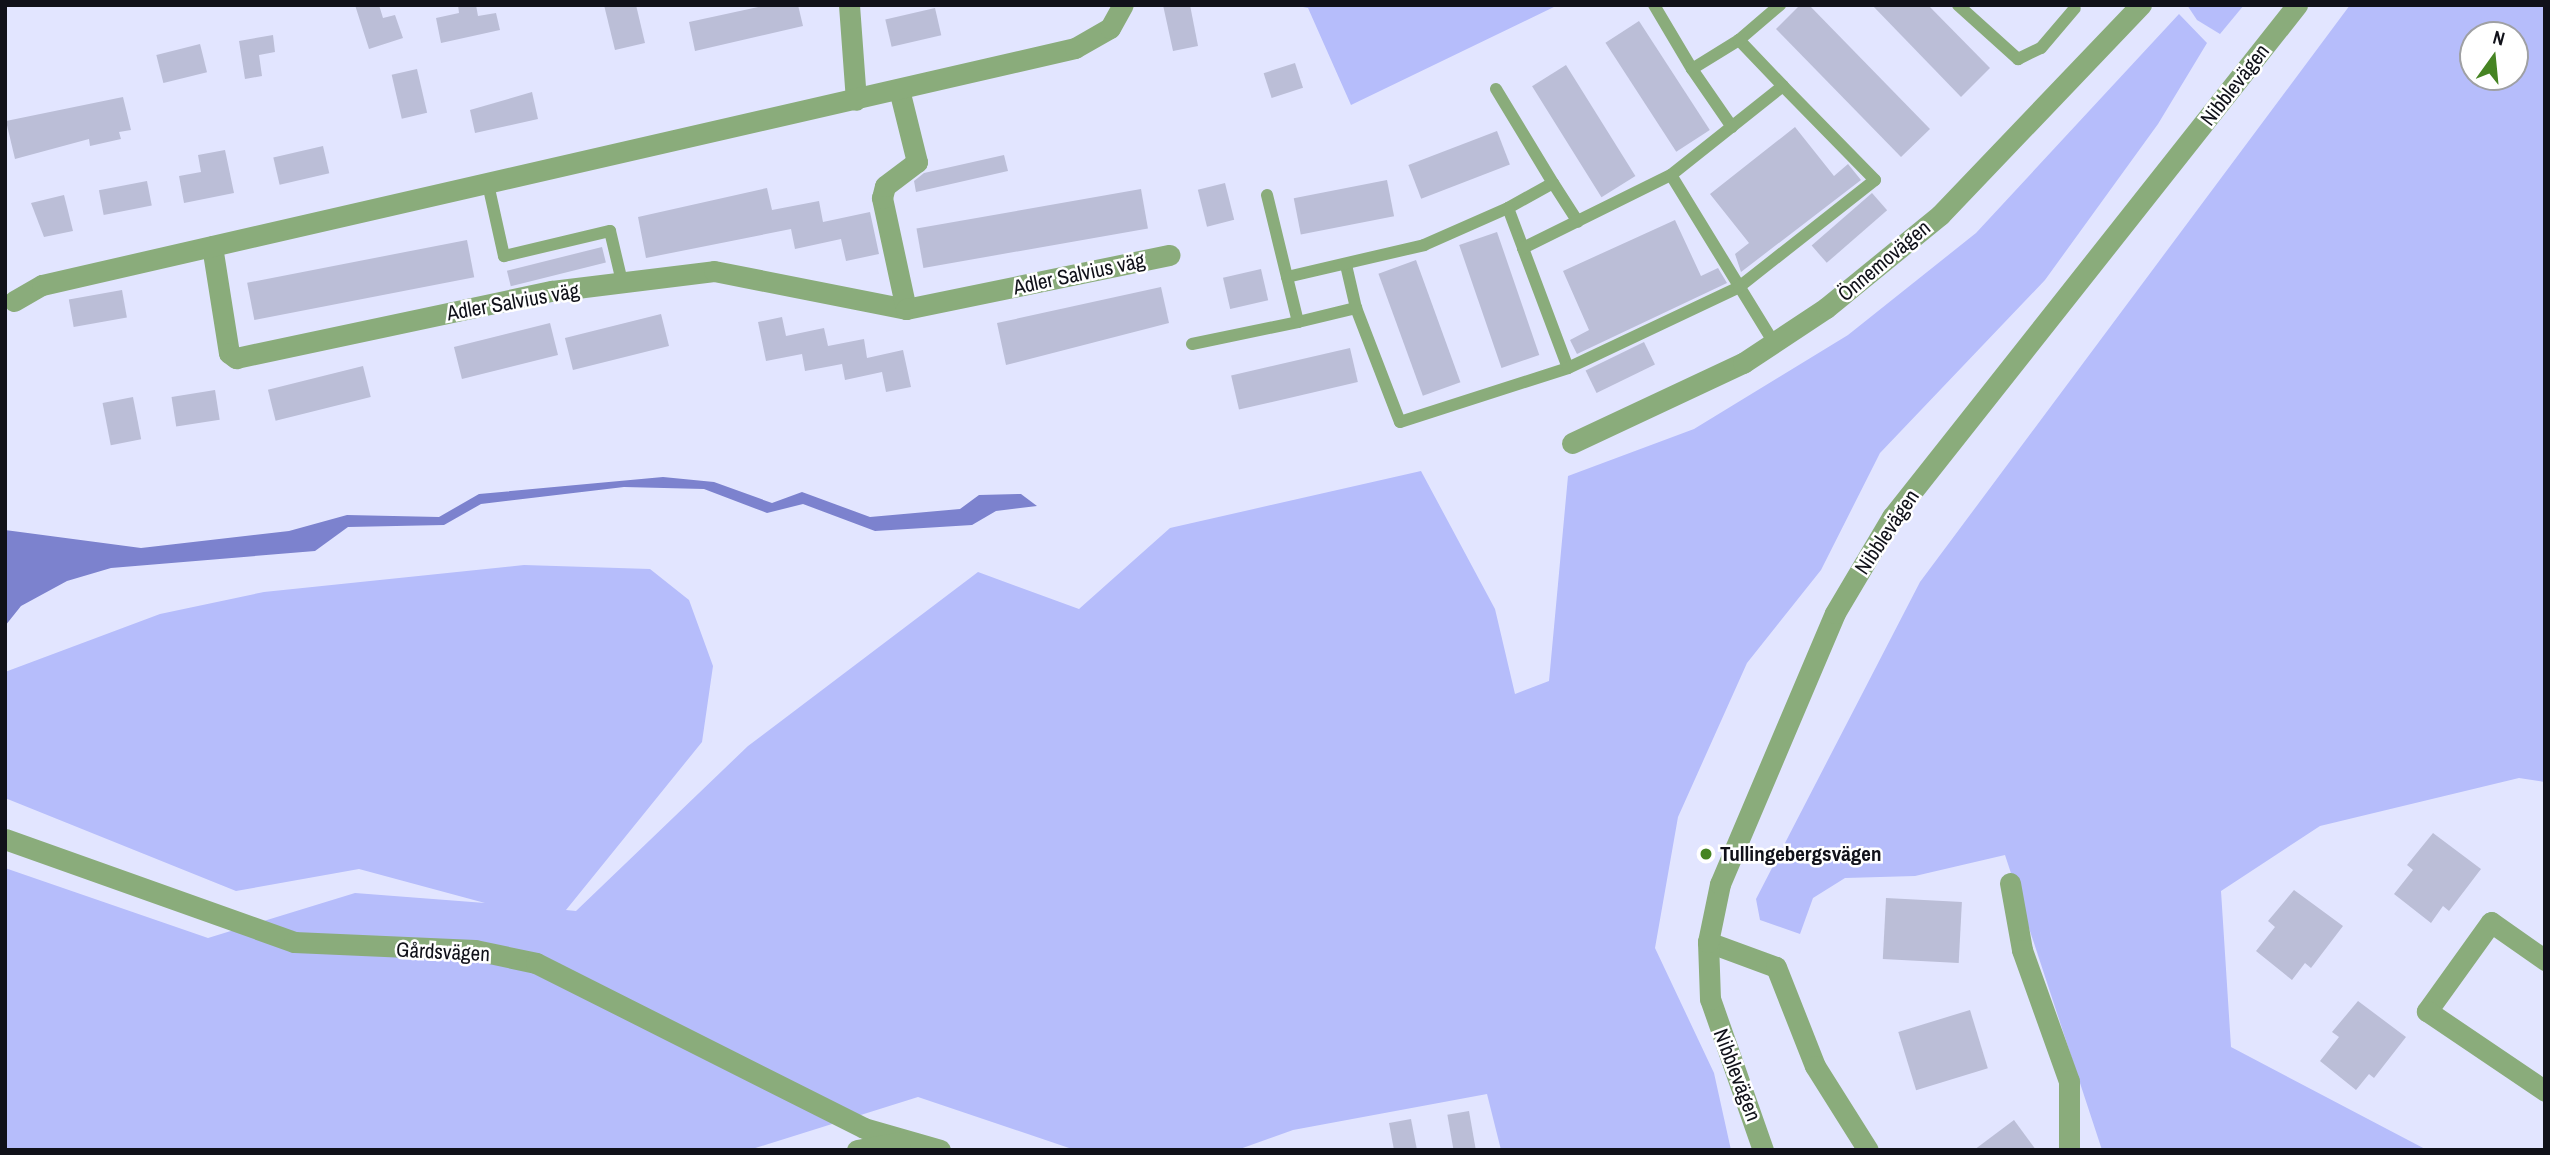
<!DOCTYPE html>
<html>
<head>
<meta charset="utf-8">
<style>
  body { margin:0 }
  #map { position:relative; width:2550px; height:1155px; overflow:hidden; background:#e2e5ff; font-family:"Archivo Narrow",sans-serif }
  div>[style] { position:absolute }
  .green>* { inset:0; background:#b6bdfb }
  .water>* { inset:0; background:#7c82ce }
  .building>* { inset:0; background:#bbbed7; transform-origin:0 0 }
  .service>* { height:12px; margin:-6px; padding:0 6px; transform-origin:6px; border-radius:6px; background:#8aac7b }
  .minor>* { height:21px; margin:-10.5px; padding:0 10.5px; transform-origin:10.5px; border-radius:10.5px; background:#8aac7b }
  .tertiary>* { height:21px; margin:-10.5px; padding:0 10.5px; transform-origin:10.5px; border-radius:10.5px; background:#8aac7b }
  .dots>* { width:19px; height:19px; translate:-50% -50%; box-sizing:border-box; border:4px solid #fff; border-radius:50% }
  span { translate:-50% -50%; white-space:nowrap; text-align:center; line-height:1.15; -webkit-text-stroke:5px #fff; paint-order:stroke }
  .street-label { font-size:21px; color:#101119 }
  .poi-label { font-size:21px; color:#101119; font-weight:700 }
  .left { translate:0 -50%; text-align:left }
  .frame { position:absolute; inset:0; border:7px solid #101119; pointer-events:none }
  .north { position:absolute; left:2459px; top:21px; width:70px; height:70px; box-sizing:border-box; background:#fff; border:2px solid #9fa0a3; border-radius:50%; rotate:15deg; font-size:19px; font-weight:700; line-height:28px; text-align:center; color:#101119 }
  .north::after { content:''; display:block; margin:auto; width:24px; height:32px; background:#468423; clip-path:polygon(50% 0,100% 100%,50% 72%,0 100%) }
</style>
</head>
<body>
<div id="map">
  <div class="green">
    <div style="clip-path:polygon(1293px 5px,1558px 5px,1351px 105px,1308px 8px)"></div>
    <div style="clip-path:polygon(2187px 5px,2244px 5px,2220px 34px,2197px 20px)"></div>
    <div style="clip-path:polygon(evenodd,2350px 5px,2545px 5px,2545px 782px,2519px 778px,2320px 826px,2221px 891px,2231px 1047px,2427px 1150px,2102px 1150px,2005px 855px,1915px 876px,1845px 878px,1813px 898px,1800px 934px,1760px 920px,1756px 899px,1920px 582px,2350px 5px,2473px 35px,2515px 35px,2515px 77px,2473px 77px,2473px 35px)"></div>
    <div style="clip-path:polygon(2179px 14px,2207px 43px,2158px 124px,2045px 280px,1880px 453px,1821px 570px,1747px 663px,1678px 817px,1655px 948px,1714px 1073px,1731px 1150px,1501px 1150px,1487px 1094px,1293px 1130px,1237px 1150px,1075px 1150px,918px 1097px,749px 1150px,5px 1150px,5px 868px,208px 938px,355px 893px,485px 903px,359px 869px,236px 891px,5px 798px,5px 672px,160px 614px,264px 592px,524px 565px,650px 569px,689px 600px,713px 666px,702px 742px,566px 910px,576px 911px,748px 746px,978px 572px,1079px 609px,1170px 528px,1421px 471px,1495px 609px,1515px 694px,1549px 681px,1568px 476px,1694px 429px,1848px 335px,1976px 233px)"></div>
  </div>
  <div class="water">
    <div style="clip-path:polygon(663px 477px,714px 482px,772px 503px,802px 492px,870px 517px,960px 509px,979px 495px,1021px 494px,1037px 506px,996px 511px,972px 525px,875px 531px,803px 504px,767px 513px,704px 489px,624px 487px,481px 504px,444px 525px,348px 527px,315px 551px,111px 568px,67px 581px,21px 606px,5px 626px,5px 530px,141px 548px,289px 531px,347px 515px,439px 517px,479px 494px)"></div>
  </div>
  <div class="building">
    <div style="clip-path:polygon(355px 5px,379px 5px,383px 18px,395px 15px,403px 38px,369px 49px)"></div>
    <div style="clip-path:polygon(458px 5px,476px 5px,478px 16px,496px 13px,500px 30px,441px 43px,436px 18px,459px 13px)"></div>
    <div style="clip-path:polygon(604px 5px,636px 5px,645px 43px,615px 50px)"></div>
    <div style="clip-path:polygon(767px 5px,798px 5px,803px 26px,695px 51px,689px 22px)"></div>
    <div style="clip-path:polygon(1163px 5px,1190px 5px,1198px 46px,1173px 51px)"></div>
    <div style="clip-path:polygon(1800px 5px,1809px 5px,1930px 129px,1901px 157px,1776px 29px)"></div>
    <div style="clip-path:polygon(1872px 5px,1928px 5px,1990px 68px,1961px 97px)"></div>
    <div style="left:935px;top:8px;width:28px;height:51px;rotate:77deg"></div>
    <div style="left:1639px;top:21px;width:130px;height:40px;rotate:57deg"></div>
    <div style="clip-path:polygon(273px 35px,275px 52px,259px 55px,262px 76px,245px 79px,239px 41px)"></div>
    <div style="left:200px;top:44px;width:29px;height:45px;rotate:76deg"></div>
    <div style="left:1295px;top:63px;width:26px;height:33px;rotate:72deg"></div>
    <div style="left:1566px;top:65px;width:131px;height:40px;rotate:58deg"></div>
    <div style="left:417px;top:69px;width:45px;height:26px;rotate:77deg"></div>
    <div style="clip-path:polygon(532px 92px,538px 119px,475px 133px,470px 110px)"></div>
    <div style="clip-path:polygon(123px 97px,131px 130px,119px 132px,121px 139px,90px 146px,89px 139px,15px 159px,6px 121px)"></div>
    <div style="clip-path:polygon(1795px 127px,1834px 176px,1848px 164px,1861px 180px,1741px 272px,1735px 254px,1749px 243px,1710px 194px)"></div>
    <div style="left:1497px;top:131px;width:36px;height:95px;rotate:69deg"></div>
    <div style="left:323px;top:146px;width:28px;height:51px;rotate:77deg"></div>
    <div style="clip-path:polygon(225px 150px,234px 193px,184px 203px,179px 176px,201px 172px,198px 155px)"></div>
    <div style="clip-path:polygon(1004px 155px,1008px 171px,916px 192px,914px 181px,924px 173px)"></div>
    <div style="left:1387px;top:180px;width:37px;height:95px;rotate:79deg"></div>
    <div style="left:147px;top:181px;width:25px;height:49px;rotate:79deg"></div>
    <div style="left:1225px;top:183px;width:38px;height:28px;rotate:76deg"></div>
    <div style="clip-path:polygon(767px 188px,772px 210px,819px 201px,823px 222px,870px 212px,879px 254px,846px 261px,841px 239px,795px 249px,791px 229px,646px 258px,638px 217px)"></div>
    <div style="left:1141px;top:189px;width:40px;height:228px;rotate:80deg"></div>
    <div style="left:1872px;top:193px;width:23px;height:80px;rotate:49deg"></div>
    <div style="clip-path:polygon(64px 195px,73px 231px,44px 237px,31px 203px)"></div>
    <div style="clip-path:polygon(1675px 220px,1701px 276px,1718px 268px,1727px 283px,1577px 354px,1570px 340px,1589px 330px,1563px 271px)"></div>
    <div style="left:1497px;top:232px;width:130px;height:40px;rotate:71deg"></div>
    <div style="left:467px;top:240px;width:38px;height:224px;rotate:79deg"></div>
    <div style="left:602px;top:247px;width:16px;height:98px;rotate:76deg"></div>
    <div style="left:1416px;top:260px;width:130px;height:40px;rotate:70deg"></div>
    <div style="left:1261px;top:269px;width:32px;height:39px;rotate:77deg"></div>
    <div style="clip-path:polygon(1161px 287px,1169px 323px,1006px 365px,997px 323px)"></div>
    <div style="left:122px;top:290px;width:28px;height:54px;rotate:80deg"></div>
    <div style="left:661px;top:314px;width:33px;height:99px;rotate:76deg"></div>
    <div style="clip-path:polygon(782px 317px,786px 336px,824px 328px,828px 346px,864px 339px,867px 358px,903px 350px,911px 387px,886px 392px,882px 372px,845px 380px,842px 364px,805px 371px,802px 354px,766px 361px,758px 322px)"></div>
    <div style="left:550px;top:323px;width:33px;height:99px;rotate:76deg"></div>
    <div style="left:1644px;top:342px;width:25px;height:65px;rotate:64deg"></div>
    <div style="left:1350px;top:348px;width:35px;height:122px;rotate:77deg"></div>
    <div style="left:363px;top:366px;width:32px;height:98px;rotate:76deg"></div>
    <div style="left:215px;top:390px;width:30px;height:44px;rotate:81deg"></div>
    <div style="left:133px;top:397px;width:43px;height:31px;rotate:79deg"></div>
    <div style="clip-path:polygon(2433px 833px,2481px 869px,2449px 911px,2443px 906px,2431px 923px,2394px 894px,2413px 870px,2407px 865px)"></div>
    <div style="clip-path:polygon(2294px 890px,2343px 926px,2311px 968px,2305px 963px,2292px 980px,2256px 951px,2275px 927px,2268px 921px)"></div>
    <div style="left:1886px;top:898px;width:76px;height:61px;rotate:3deg"></div>
    <div style="clip-path:polygon(2358px 1001px,2406px 1037px,2374px 1078px,2369px 1074px,2356px 1090px,2320px 1061px,2339px 1037px,2332px 1032px)"></div>
    <div style="left:1970px;top:1010px;width:61px;height:75px;rotate:73deg"></div>
    <div style="left:1469px;top:1111px;width:40px;height:22px;rotate:80deg"></div>
    <div style="clip-path:polygon(1411px 1119px,1417px 1150px,1394px 1150px,1389px 1123px)"></div>
    <div style="clip-path:polygon(2014px 1120px,2036px 1150px,1974px 1150px)"></div>
  </div>
  <div class="service">
    <div style="left:1654px;top:5px;width:74px;rotate:59.3deg"></div>
    <div style="left:1958px;top:5px;width:81px;rotate:42deg"></div>
    <div style="left:2018px;top:59px;width:25px;rotate:-26deg"></div>
    <div style="left:2041px;top:48px;width:52px;rotate:-49.6deg"></div>
    <div style="left:1496px;top:89px;width:110px;rotate:58.8deg"></div>
    <div style="left:1732px;top:127px;width:70px;rotate:-124.6deg"></div>
    <div style="left:1692px;top:69px;width:55px;rotate:-31.7deg"></div>
    <div style="left:1671px;top:175px;width:197px;rotate:58.5deg"></div>
    <div style="left:488px;top:184px;width:74px;rotate:77.5deg"></div>
    <div style="left:504px;top:256px;width:109px;rotate:-13.3deg"></div>
    <div style="left:610px;top:231px;width:57px;rotate:76.7deg"></div>
    <div style="left:1267px;top:195px;width:84px;rotate:76.3deg"></div>
    <div style="left:1508px;top:208px;width:51px;rotate:-29.1deg"></div>
    <div style="left:1553px;top:183px;width:46px;rotate:57.3deg"></div>
    <div style="left:1356px;top:308px;width:122px;rotate:68.9deg"></div>
    <div style="left:1400px;top:422px;width:176px;rotate:-17.8deg"></div>
    <div style="left:1568px;top:368px;width:128px;rotate:-110.6deg"></div>
    <div style="left:1298px;top:322px;width:60px;rotate:-13.6deg"></div>
    <div style="left:1356px;top:308px;width:44px;rotate:-103.1deg"></div>
    <div style="left:1192px;top:344px;width:108px;rotate:-11.7deg"></div>
    <div style="left:1298px;top:322px;width:46px;rotate:-103.7deg"></div>
    <div style="left:1287px;top:277px;width:141px;rotate:-13.1deg"></div>
    <div style="left:1424px;top:245px;width:92px;rotate:-23.8deg"></div>
    <div style="left:1508px;top:208px;width:43px;rotate:69.4deg"></div>
    <div style="left:1523px;top:248px;width:165px;rotate:-26.3deg"></div>
    <div style="left:1671px;top:175px;width:143px;rotate:-38.5deg"></div>
    <div style="left:1783px;top:86px;width:64px;rotate:-133.7deg"></div>
    <div style="left:1739px;top:40px;width:54px;rotate:-40.5deg"></div>
    <div style="left:1568px;top:368px;width:189px;rotate:-25.3deg"></div>
    <div style="left:1739px;top:287px;width:173px;rotate:-38.2deg"></div>
    <div style="left:1875px;top:180px;width:132px;rotate:-134.4deg"></div>
  </div>
  <div class="minor">
    <div style="left:849px;top:5px;width:95px;rotate:85.8deg"></div>
    <div style="left:212px;top:246px;width:108px;rotate:81deg"></div>
    <div style="left:229px;top:353px;width:9px;rotate:36deg"></div>
    <div style="left:236px;top:358px;width:323px;rotate:-12deg"></div>
    <div style="left:552px;top:291px;width:163px;rotate:-7deg"></div>
    <div style="left:714px;top:271px;width:196px;rotate:11.2deg"></div>
    <div style="left:906px;top:309px;width:114px;rotate:-102.2deg"></div>
    <div style="left:882px;top:198px;width:12px;rotate:-76deg"></div>
    <div style="left:885px;top:186px;width:40px;rotate:-37deg"></div>
    <div style="left:917px;top:162px;width:75px;rotate:-103.9deg"></div>
    <div style="left:14px;top:301px;width:32px;rotate:-30deg"></div>
    <div style="left:42px;top:285px;width:1060px;rotate:-12.92deg"></div>
    <div style="left:1075px;top:48px;width:40px;rotate:-29.7deg"></div>
    <div style="left:1110px;top:28px;width:26px;rotate:-61deg"></div>
    <div style="left:906px;top:309px;width:269px;rotate:-11.6deg"></div>
    <div style="left:1572px;top:443px;width:189px;rotate:-25.1deg"></div>
    <div style="left:1743px;top:363px;width:100px;rotate:-33.5deg"></div>
    <div style="left:1826px;top:308px;width:147px;rotate:-39.2deg"></div>
    <div style="left:1940px;top:215px;width:291px;rotate:-46.3deg"></div>
    <div style="left:5px;top:839px;width:307px;rotate:19.6deg"></div>
    <div style="left:294px;top:942px;width:181px;rotate:2.5deg"></div>
    <div style="left:475px;top:950px;width:62px;rotate:12deg"></div>
    <div style="left:536px;top:963px;width:367px;rotate:26.7deg"></div>
    <div style="left:864px;top:1128px;width:79px;rotate:16.1deg"></div>
    <div style="left:2010px;top:883px;width:68px;rotate:79.8deg"></div>
    <div style="left:2022px;top:950px;width:139px;rotate:70.3deg"></div>
    <div style="left:2069px;top:1081px;width:69px;rotate:90deg"></div>
    <div style="left:1708px;top:942px;width:72px;rotate:20.2deg"></div>
    <div style="left:1776px;top:967px;width:106px;rotate:68.5deg"></div>
    <div style="left:1815px;top:1066px;width:99px;rotate:57.8deg"></div>
    <div style="left:2545px;top:960px;width:66px;rotate:-144.9deg"></div>
    <div style="left:2491px;top:922px;width:110px;rotate:125.7deg"></div>
    <div style="left:2427px;top:1011px;width:143px;rotate:34.1deg"></div>
    <div style="left:857px;top:1150px;width:44px;rotate:-10.5deg"></div>
  </div>
  <div class="tertiary">
    <div style="left:1763px;top:1150px;width:160px;rotate:-109.3deg"></div>
    <div style="left:1710px;top:999px;width:57px;rotate:-92deg"></div>
    <div style="left:1708px;top:942px;width:59px;rotate:-78.3deg"></div>
    <div style="left:1720px;top:884px;width:294px;rotate:-67deg"></div>
    <div style="left:1835px;top:613px;width:112px;rotate:-59.3deg"></div>
    <div style="left:1892px;top:517px;width:653px;rotate:-51.66deg"></div>
  </div>
  <div class="dots">
    <div style="left:1706px;top:854px;background:#468423"></div>
  </div>
  <div class="street-label">
    <span style="left:2235px;top:85px;rotate:-52deg">Nibblevägen</span>
    <span style="left:1884px;top:261px;rotate:-40deg">Önnemovägen</span>
    <span style="left:1079px;top:274px;rotate:-12deg">Adler Salvius väg</span>
    <span style="left:513px;top:302px;rotate:-10deg">Adler Salvius väg</span>
    <span style="left:1887px;top:532px;rotate:-56deg">Nibblevägen</span>
    <span style="left:443px;top:952px;rotate:3deg">Gårdsvägen</span>
    <span style="left:1737px;top:1075px;rotate:69deg">Nibblevägen</span>
  </div>
  <div class="poi-label">
    <span class="left" style="left:1720px;top:854px">Tullingebergsvägen</span>
  </div>
  <div class="frame"></div>
  <div class="north">N</div>
</div>
</body>
</html>
